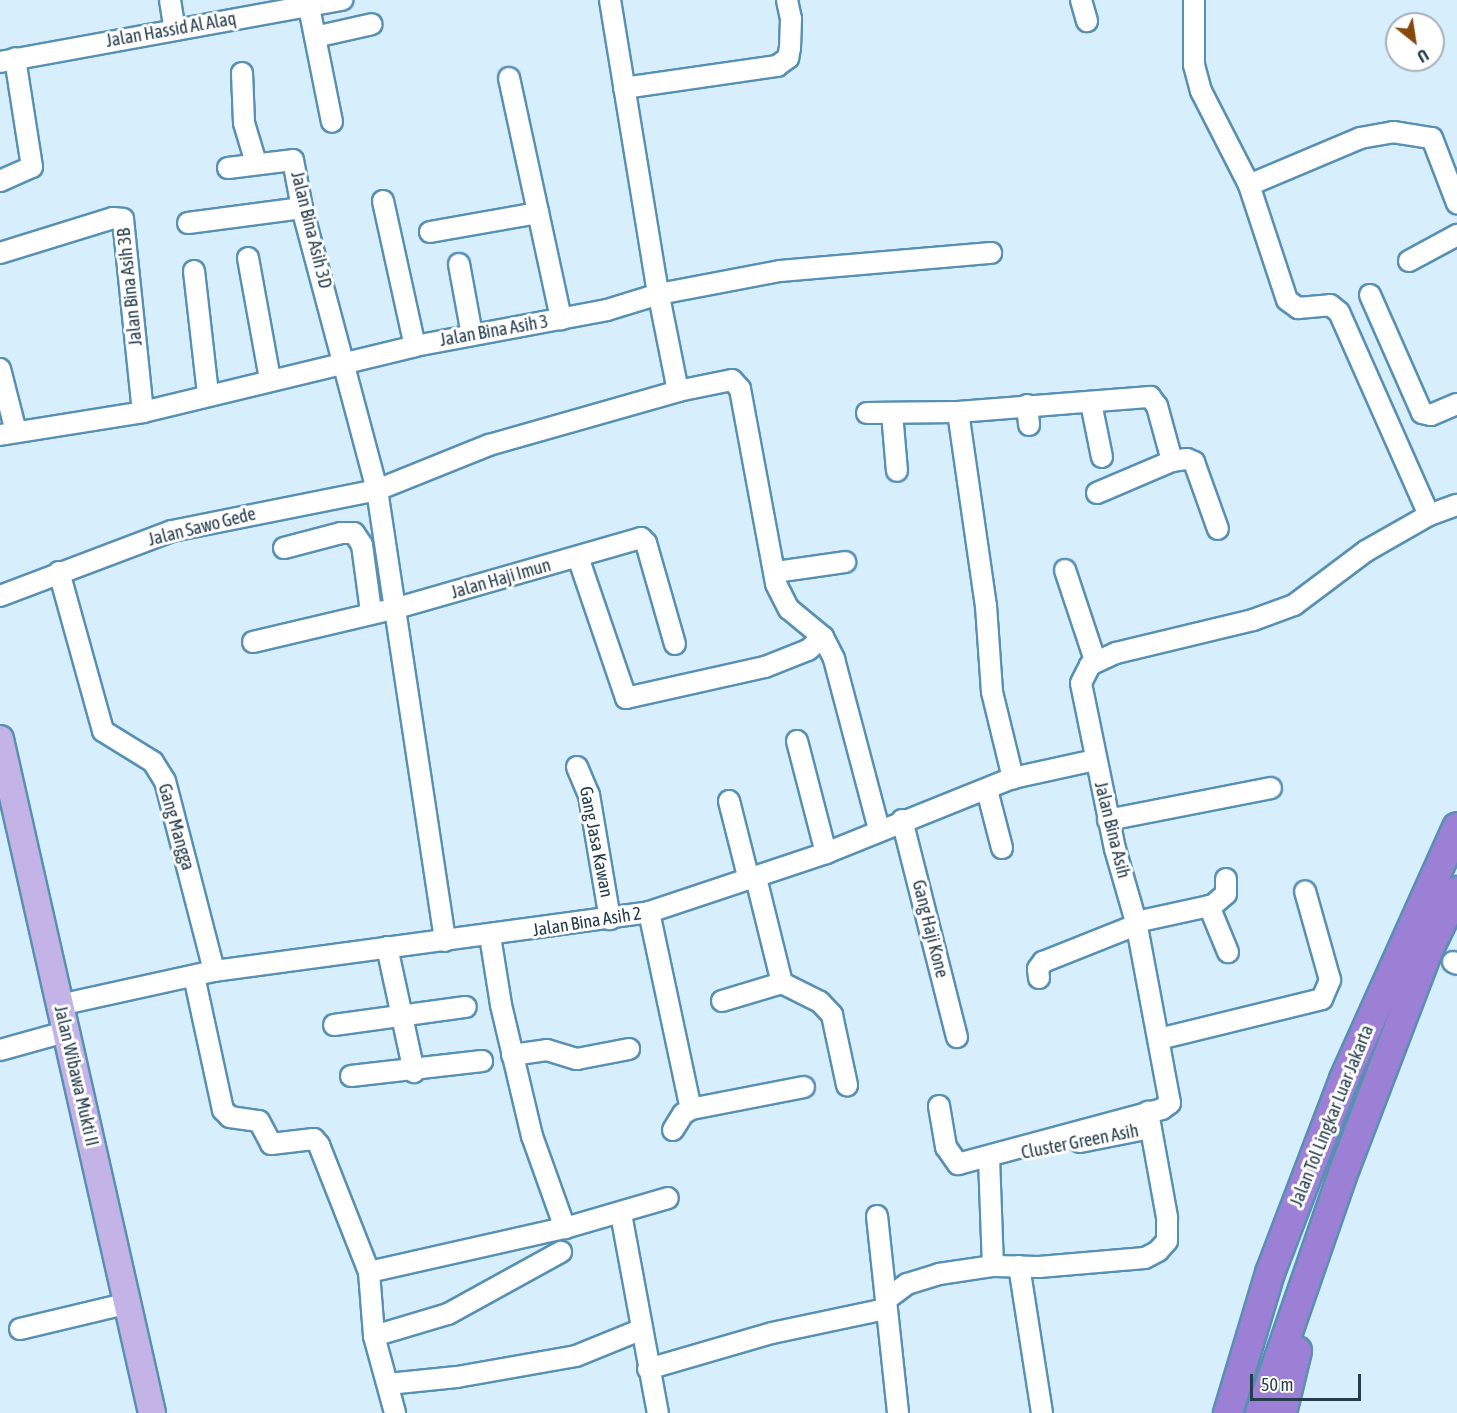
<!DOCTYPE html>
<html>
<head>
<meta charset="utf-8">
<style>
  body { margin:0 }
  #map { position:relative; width:1457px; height:1413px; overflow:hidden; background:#d7eefd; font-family:"Asap Condensed",sans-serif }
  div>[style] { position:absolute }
  .roads { filter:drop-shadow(2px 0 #5890b4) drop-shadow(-2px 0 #5890b4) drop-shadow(0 2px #5890b4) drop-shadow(0 -2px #5890b4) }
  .minor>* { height:20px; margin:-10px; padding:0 10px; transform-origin:10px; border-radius:10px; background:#fff }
  .major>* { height:26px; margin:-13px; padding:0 13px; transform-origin:13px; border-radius:13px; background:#c3b3e6 }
  .highway>* { height:28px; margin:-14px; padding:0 14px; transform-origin:14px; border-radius:14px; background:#9b80d5 }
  span { translate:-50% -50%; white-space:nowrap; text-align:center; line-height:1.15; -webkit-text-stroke:6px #fff; paint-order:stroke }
  .street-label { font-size:18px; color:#243c4b }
  .north { position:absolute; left:1385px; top:12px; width:60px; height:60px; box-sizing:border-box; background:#fff; border:2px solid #a7b1b7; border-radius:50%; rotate:150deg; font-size:16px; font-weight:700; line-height:24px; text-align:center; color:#243c4b }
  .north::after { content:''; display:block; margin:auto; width:21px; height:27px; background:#87490c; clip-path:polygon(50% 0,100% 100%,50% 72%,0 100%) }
  .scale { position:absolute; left:1250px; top:1374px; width:111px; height:27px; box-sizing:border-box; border:3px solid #243c4b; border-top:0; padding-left:8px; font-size:18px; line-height:21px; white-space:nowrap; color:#243c4b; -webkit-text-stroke:4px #fff; paint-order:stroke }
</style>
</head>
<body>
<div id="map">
  <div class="roads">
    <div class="minor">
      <div style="left:170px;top:0;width:30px;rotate:81deg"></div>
      <div style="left:610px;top:0;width:285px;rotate:80.7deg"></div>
      <div style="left:656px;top:281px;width:112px;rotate:78.7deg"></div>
      <div style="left:1081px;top:0;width:22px;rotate:74deg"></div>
      <div style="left:1194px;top:0;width:65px;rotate:90deg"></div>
      <div style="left:1194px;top:65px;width:27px;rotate:75deg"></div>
      <div style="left:1201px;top:91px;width:106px;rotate:62.9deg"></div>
      <div style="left:1249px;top:185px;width:121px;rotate:71.7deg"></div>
      <div style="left:1287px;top:300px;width:14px;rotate:36deg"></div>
      <div style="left:1298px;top:308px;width:32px;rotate:-5deg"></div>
      <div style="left:1330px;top:305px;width:11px;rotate:38deg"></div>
      <div style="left:1339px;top:312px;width:222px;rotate:66.1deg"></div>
      <div style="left:309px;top:7px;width:117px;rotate:78.7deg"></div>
      <div style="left:315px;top:37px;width:58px;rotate:-12.8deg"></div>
      <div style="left:0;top:62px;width:348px;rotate:-10.3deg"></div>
      <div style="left:242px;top:73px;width:50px;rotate:87.7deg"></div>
      <div style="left:244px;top:123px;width:42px;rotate:73.3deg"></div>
      <div style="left:509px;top:78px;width:247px;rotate:77.8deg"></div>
      <div style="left:624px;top:88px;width:155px;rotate:-8.2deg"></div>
      <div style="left:777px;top:66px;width:14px;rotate:-36deg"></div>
      <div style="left:788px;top:58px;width:10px;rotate:-79deg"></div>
      <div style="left:790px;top:48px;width:29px;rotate:-88deg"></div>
      <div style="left:791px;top:19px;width:19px;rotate:-102deg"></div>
      <div style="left:228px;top:168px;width:65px;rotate:-7deg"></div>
      <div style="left:293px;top:160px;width:49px;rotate:79.4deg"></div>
      <div style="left:302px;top:208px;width:292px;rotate:75.1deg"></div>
      <div style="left:377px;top:490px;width:456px;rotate:81.4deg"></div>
      <div style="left:0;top:181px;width:35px;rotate:-24deg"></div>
      <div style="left:32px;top:167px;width:110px;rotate:-98.9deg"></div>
      <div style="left:1249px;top:185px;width:121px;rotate:-22.9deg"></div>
      <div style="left:1360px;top:138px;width:34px;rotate:-10deg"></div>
      <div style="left:1393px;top:132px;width:39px;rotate:9deg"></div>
      <div style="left:1432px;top:138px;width:70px;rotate:69deg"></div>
      <div style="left:383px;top:201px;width:148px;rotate:77.6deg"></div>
      <div style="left:188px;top:223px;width:115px;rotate:-7.5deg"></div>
      <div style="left:430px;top:232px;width:110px;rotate:-10deg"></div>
      <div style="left:0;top:253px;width:118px;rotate:-17.2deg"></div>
      <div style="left:113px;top:218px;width:10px;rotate:6deg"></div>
      <div style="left:123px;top:219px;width:194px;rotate:84.1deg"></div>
      <div style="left:248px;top:258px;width:123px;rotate:79.7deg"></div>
      <div style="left:1409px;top:261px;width:55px;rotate:-28.4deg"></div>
      <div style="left:459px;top:264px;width:72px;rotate:79.6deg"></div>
      <div style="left:194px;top:271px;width:124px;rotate:83.5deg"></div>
      <div style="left:1370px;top:295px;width:129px;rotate:66.2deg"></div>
      <div style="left:1422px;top:413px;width:9px;rotate:13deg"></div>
      <div style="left:1431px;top:415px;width:28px;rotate:-23deg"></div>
      <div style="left:0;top:369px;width:65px;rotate:75.7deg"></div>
      <div style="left:1091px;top:403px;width:55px;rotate:78.5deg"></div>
      <div style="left:1027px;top:405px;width:20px;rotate:84deg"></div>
      <div style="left:958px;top:412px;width:196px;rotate:81.8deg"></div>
      <div style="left:986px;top:606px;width:86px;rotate:86deg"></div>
      <div style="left:992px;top:692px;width:89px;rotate:76.3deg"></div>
      <div style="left:867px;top:413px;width:91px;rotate:-0.6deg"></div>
      <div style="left:958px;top:412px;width:193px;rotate:-4.5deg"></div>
      <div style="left:1150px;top:397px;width:11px;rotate:52deg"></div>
      <div style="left:1157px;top:406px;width:57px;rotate:74.7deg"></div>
      <div style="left:1172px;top:461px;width:15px;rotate:-8deg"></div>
      <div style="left:1187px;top:459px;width:8px;rotate:23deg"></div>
      <div style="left:1194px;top:462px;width:71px;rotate:70.3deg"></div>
      <div style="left:892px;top:413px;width:58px;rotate:85.1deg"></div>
      <div style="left:0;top:435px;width:145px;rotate:-9.1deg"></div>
      <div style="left:143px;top:412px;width:280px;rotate:-13.6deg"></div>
      <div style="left:415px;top:346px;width:195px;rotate:-10.6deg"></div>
      <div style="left:607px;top:310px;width:54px;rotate:-17.1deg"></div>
      <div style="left:659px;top:294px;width:123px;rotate:-10.8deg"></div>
      <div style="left:780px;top:271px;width:212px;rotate:-4.9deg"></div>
      <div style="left:1097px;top:493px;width:82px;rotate:-23.1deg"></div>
      <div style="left:284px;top:548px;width:59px;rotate:-14.7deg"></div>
      <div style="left:341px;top:533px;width:13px"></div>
      <div style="left:354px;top:533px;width:14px;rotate:56deg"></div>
      <div style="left:362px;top:545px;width:68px;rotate:82.3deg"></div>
      <div style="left:578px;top:557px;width:149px;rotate:71.2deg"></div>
      <div style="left:626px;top:698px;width:142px;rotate:-12.6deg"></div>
      <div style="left:765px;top:667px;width:46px;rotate:-21.6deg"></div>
      <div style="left:808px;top:650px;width:20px;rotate:-41deg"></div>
      <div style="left:1065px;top:570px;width:95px;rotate:71.6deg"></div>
      <div style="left:59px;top:572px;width:165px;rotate:74.5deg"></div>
      <div style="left:103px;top:731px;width:59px;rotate:31.8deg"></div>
      <div style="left:153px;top:762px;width:22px;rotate:58deg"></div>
      <div style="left:165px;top:781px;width:196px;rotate:75.5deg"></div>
      <div style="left:776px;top:572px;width:70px;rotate:-8.2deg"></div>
      <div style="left:0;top:596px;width:184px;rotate:-20.7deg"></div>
      <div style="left:172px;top:531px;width:209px;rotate:-11.3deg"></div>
      <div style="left:377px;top:490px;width:121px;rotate:-21.9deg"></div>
      <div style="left:489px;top:445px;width:197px;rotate:-15.9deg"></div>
      <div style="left:678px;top:391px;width:55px;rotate:-11.5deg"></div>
      <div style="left:732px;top:380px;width:12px;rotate:48deg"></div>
      <div style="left:740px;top:389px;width:198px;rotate:79.5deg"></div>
      <div style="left:776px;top:584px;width:28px;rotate:63deg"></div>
      <div style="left:789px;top:609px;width:44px;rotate:39.5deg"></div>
      <div style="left:823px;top:637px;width:25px;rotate:63deg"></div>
      <div style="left:834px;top:659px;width:176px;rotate:75.2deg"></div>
      <div style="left:253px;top:642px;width:148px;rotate:-13.3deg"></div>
      <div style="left:397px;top:608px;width:254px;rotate:-16deg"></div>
      <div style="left:641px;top:538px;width:7px;rotate:45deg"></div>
      <div style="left:646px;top:543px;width:105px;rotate:74deg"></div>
      <div style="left:797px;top:741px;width:116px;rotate:75.5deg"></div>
      <div style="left:577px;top:767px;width:30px;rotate:67deg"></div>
      <div style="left:589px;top:795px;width:126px;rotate:80.4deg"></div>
      <div style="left:987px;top:790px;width:60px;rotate:75.5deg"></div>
      <div style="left:729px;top:801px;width:81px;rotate:75.8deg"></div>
      <div style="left:902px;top:820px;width:224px;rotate:75.8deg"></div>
      <div style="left:1108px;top:820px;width:166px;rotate:-11.1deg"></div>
      <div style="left:756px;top:878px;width:108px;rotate:76.1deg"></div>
      <div style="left:782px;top:983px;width:42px;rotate:26.6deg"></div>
      <div style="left:820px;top:1002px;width:18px;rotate:47deg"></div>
      <div style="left:832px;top:1015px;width:72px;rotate:77.9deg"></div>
      <div style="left:1212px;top:906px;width:18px;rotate:-41deg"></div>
      <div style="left:1226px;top:894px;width:15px;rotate:-90deg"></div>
      <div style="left:649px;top:912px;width:201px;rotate:78deg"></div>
      <div style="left:1136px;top:922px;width:75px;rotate:-12.4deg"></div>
      <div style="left:1209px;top:906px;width:50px;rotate:67.6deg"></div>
      <div style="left:490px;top:936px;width:70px;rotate:80.9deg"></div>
      <div style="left:501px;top:1005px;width:135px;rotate:76.7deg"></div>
      <div style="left:532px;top:1136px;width:98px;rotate:70.3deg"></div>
      <div style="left:387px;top:947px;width:128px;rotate:77.8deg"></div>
      <div style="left:1453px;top:962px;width:4px;rotate:27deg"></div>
      <div style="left:194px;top:976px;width:137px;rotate:77.8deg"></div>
      <div style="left:223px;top:1110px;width:10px;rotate:45deg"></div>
      <div style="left:230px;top:1117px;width:29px;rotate:8deg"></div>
      <div style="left:259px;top:1121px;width:26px;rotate:62deg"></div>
      <div style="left:271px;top:1144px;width:43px;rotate:-6.6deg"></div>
      <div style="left:314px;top:1139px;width:8px;rotate:50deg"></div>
      <div style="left:319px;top:1145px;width:136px;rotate:68.5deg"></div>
      <div style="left:369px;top:1272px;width:64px;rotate:85.5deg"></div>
      <div style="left:374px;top:1336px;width:80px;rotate:74.7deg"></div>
      <div style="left:1039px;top:978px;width:9px;rotate:-96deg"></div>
      <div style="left:1038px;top:969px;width:9px;rotate:-54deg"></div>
      <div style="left:1043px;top:962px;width:100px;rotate:-21.7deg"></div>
      <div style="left:722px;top:1001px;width:63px;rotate:-16.7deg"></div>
      <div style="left:59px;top:1005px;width:159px;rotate:-12.4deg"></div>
      <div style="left:214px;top:971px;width:439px;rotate:-7.7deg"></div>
      <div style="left:649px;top:912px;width:187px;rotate:-18.4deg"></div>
      <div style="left:826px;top:853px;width:201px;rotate:-21.9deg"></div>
      <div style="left:1013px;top:778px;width:84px;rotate:-12.4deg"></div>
      <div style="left:334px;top:1025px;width:133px;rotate:-7.8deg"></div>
      <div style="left:1159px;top:1039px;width:168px;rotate:-13.8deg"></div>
      <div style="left:1322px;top:999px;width:21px;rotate:-67deg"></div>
      <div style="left:1330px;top:980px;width:92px;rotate:-105.7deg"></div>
      <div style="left:0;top:1050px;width:67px;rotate:-15.5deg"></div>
      <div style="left:512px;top:1055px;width:35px;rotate:-8deg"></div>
      <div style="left:547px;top:1050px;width:31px;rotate:17deg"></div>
      <div style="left:577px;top:1059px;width:53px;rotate:-10.9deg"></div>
      <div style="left:351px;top:1076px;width:132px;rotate:-6.5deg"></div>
      <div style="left:939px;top:1106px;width:42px;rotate:80.3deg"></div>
      <div style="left:946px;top:1147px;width:21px;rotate:55deg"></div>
      <div style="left:958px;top:1164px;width:211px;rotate:-15.1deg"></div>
      <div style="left:1162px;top:1109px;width:10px;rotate:-37deg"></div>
      <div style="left:1170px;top:1103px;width:184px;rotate:-100.6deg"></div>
      <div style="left:1136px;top:922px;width:76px;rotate:-106deg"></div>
      <div style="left:1115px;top:849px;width:169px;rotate:-101.6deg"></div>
      <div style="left:1081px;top:683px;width:20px;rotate:-63deg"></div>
      <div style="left:1090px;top:665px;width:29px;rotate:-25deg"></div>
      <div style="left:1116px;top:653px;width:141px;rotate:-13.5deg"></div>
      <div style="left:1253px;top:620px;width:44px;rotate:-20.1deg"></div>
      <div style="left:1294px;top:605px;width:90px;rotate:-36.9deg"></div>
      <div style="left:1366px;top:551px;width:73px;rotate:-29.7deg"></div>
      <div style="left:1429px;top:515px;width:30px;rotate:-20deg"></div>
      <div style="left:673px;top:1130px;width:19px;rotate:-58deg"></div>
      <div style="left:683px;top:1114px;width:9px;rotate:-32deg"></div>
      <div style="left:691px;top:1109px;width:115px;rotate:-11deg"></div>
      <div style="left:1080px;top:1142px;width:72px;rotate:-11.2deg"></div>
      <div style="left:989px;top:1158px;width:108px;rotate:87.9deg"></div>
      <div style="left:621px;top:1214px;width:202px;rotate:79.5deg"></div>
      <div style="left:877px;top:1216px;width:198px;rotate:83.9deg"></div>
      <div style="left:1019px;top:1266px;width:149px;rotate:81.1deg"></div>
      <div style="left:369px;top:1272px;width:201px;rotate:-12.7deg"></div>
      <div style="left:565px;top:1228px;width:107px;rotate:-16.2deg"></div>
      <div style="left:887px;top:1299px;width:25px;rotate:-37deg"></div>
      <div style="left:907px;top:1284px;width:34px;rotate:-17deg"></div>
      <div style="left:939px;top:1274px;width:55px;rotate:-8.4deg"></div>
      <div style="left:993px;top:1266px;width:46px;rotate:1.2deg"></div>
      <div style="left:1039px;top:1267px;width:106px;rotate:-4.9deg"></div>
      <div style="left:1145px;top:1258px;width:15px;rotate:-28deg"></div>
      <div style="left:1158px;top:1251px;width:13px;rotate:-48deg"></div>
      <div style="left:1167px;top:1241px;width:24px;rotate:-90deg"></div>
      <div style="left:1167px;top:1217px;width:107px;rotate:-100.3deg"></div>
      <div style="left:20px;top:1329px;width:112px;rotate:-13.4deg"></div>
      <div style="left:374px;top:1336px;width:77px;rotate:-16.6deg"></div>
      <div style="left:448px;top:1314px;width:129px;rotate:-28.8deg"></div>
      <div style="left:648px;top:1369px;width:129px;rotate:-16.2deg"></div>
      <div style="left:772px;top:1333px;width:116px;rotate:-11.9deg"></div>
      <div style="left:388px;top:1384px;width:69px;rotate:-5.8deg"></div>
      <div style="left:457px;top:1377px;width:121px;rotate:-10deg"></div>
      <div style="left:576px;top:1356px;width:69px;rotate:-22.1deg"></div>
    </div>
    <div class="major">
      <div style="left:0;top:739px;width:691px;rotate:77.29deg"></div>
    </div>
    <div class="highway">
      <div style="left:1228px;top:1413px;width:146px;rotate:-73.3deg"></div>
      <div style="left:1270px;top:1273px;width:208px;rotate:-69.1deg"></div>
      <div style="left:1344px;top:1079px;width:276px;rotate:-65.8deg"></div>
      <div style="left:1260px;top:1413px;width:259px;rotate:-70.9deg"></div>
      <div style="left:1345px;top:1168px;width:230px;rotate:-69.1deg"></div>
      <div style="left:1427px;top:953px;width:69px;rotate:-64.2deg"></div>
      <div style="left:1282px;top:1413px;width:64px;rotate:-76.4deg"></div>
    </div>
  </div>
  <div class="street-label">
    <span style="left:171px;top:30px;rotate:-10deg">Jalan Hassid Al Alaq</span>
    <span style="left:311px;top:230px;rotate:76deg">Jalan Bina Asih 3D</span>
    <span style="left:130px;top:287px;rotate:-96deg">Jalan Bina Asih 3B</span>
    <span style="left:494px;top:331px;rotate:-10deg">Jalan Bina Asih 3</span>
    <span style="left:202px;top:527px;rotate:-14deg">Jalan Sawo Gede</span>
    <span style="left:501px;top:579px;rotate:-16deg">Jalan Haji Imun</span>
    <span style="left:176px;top:827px;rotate:74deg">Gang Mangga</span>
    <span style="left:1112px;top:830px;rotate:76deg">Jalan Bina Asih</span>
    <span style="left:596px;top:842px;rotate:79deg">Gang Jasa Kawan</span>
    <span style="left:587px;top:922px;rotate:-9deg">Jalan Bina Asih 2</span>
    <span style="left:930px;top:929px;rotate:76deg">Gang Haji Kone</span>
    <span style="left:76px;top:1076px;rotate:77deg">Jalan Wibawa Mukti II</span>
    <span style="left:1332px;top:1116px;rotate:-68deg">Jalan Tol Lingkar Luar Jakarta</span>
    <span style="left:1080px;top:1142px;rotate:-11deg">Cluster Green Asih</span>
  </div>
  <div class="north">U</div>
  <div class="scale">50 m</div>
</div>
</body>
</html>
